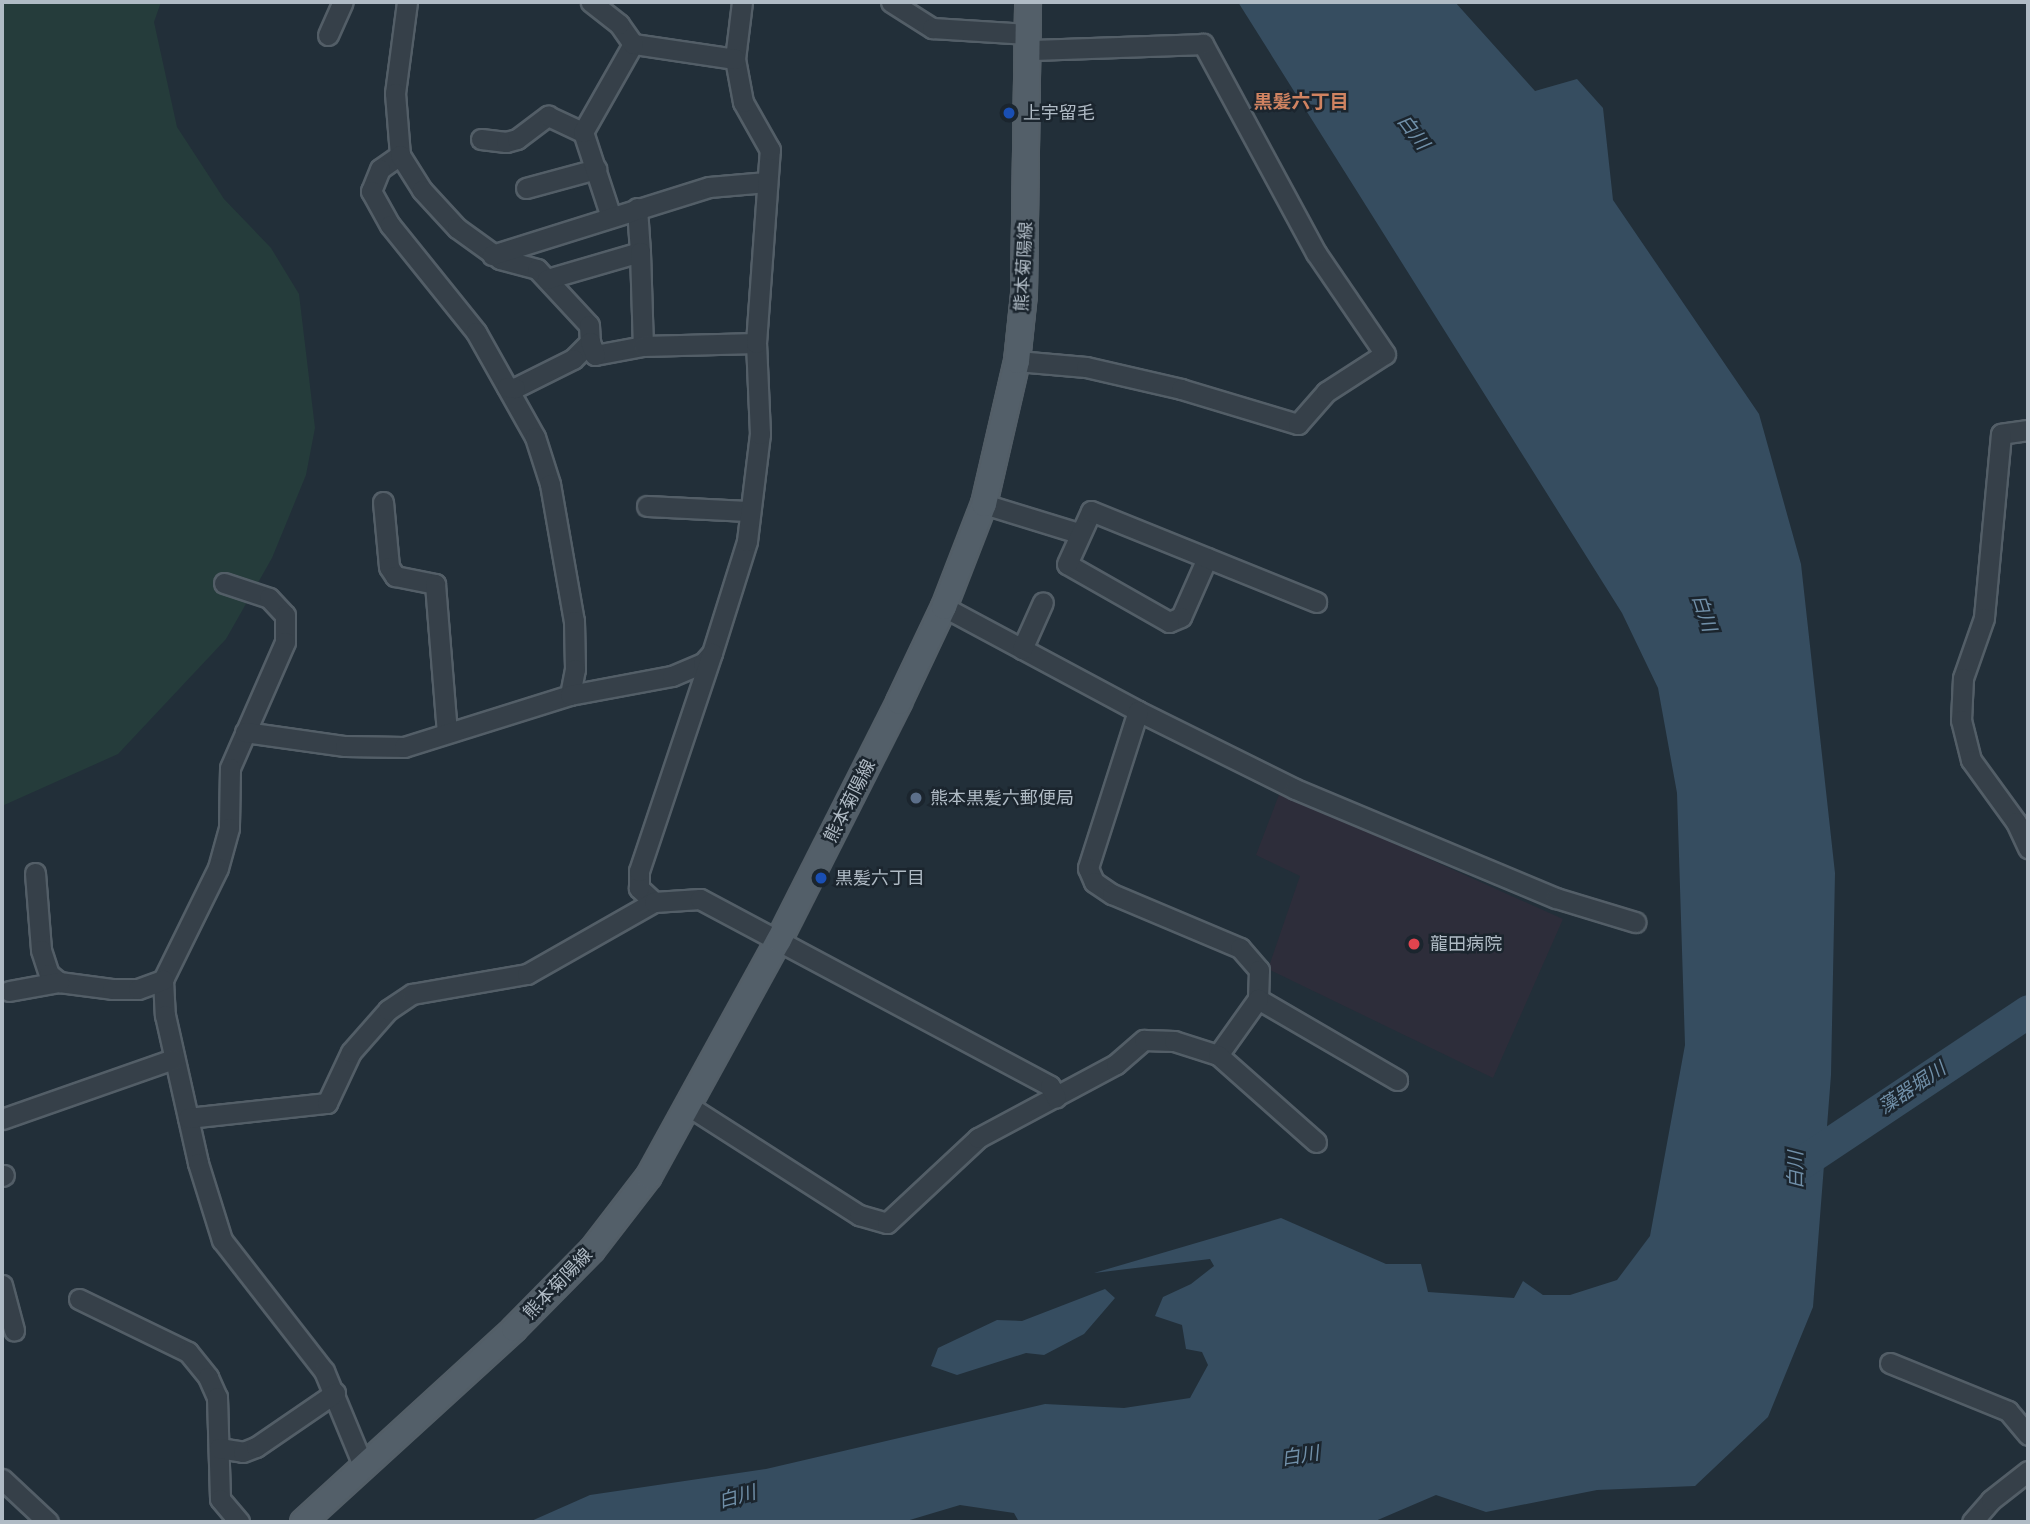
<!DOCTYPE html>
<html>
<head>
<meta charset="utf-8">
<style>
  body { margin:0 }
  #map { position:relative; width:2030px; height:1524px; overflow:hidden; background:#222f39; font-family:"Fira Sans","Noto Sans JP",sans-serif }
  div>[style] { position:absolute }
  .medical>* { inset:0; background:#2d2d3a }
  .green>* { inset:0; background:#253c3b }
  .water>* { inset:0; background:#364d60 }
  .river>* { height:33px; margin:-16.5px; padding:0 16.5px; transform-origin:16.5px; border-radius:16.5px; background:#364d60 }
  .roads { filter:drop-shadow(2px 0 #535e67) drop-shadow(-2px 0 #535e67) drop-shadow(0 2px #535e67) drop-shadow(0 -2px #535e67) }
  .minor>* { height:19px; margin:-9.5px; padding:0 9.5px; transform-origin:9.5px; border-radius:9.5px; background:#364049 }
  .major>* { height:24px; margin:-12px; padding:0 12px; transform-origin:12px; border-radius:12px; background:#535f69 }
  .dots>* { width:19px; height:19px; translate:-50% -50%; box-sizing:border-box; border:4px solid #1b252e; border-radius:50% }
  span { translate:-50% -50%; white-space:nowrap; text-align:center; line-height:1.15; -webkit-text-stroke:5px #1b252e; paint-order:stroke }
  .poi-label { font-size:18px; color:#b0bbc5 }
  .left { translate:0 -50%; text-align:left }
  .street-label { font-size:18px; color:#b0bbc5 }
  .neighbourhood-label { font-size:19px; color:#d08361; font-weight:700 }
  .water-label { font-size:19px; color:#7190a9; font-style:italic }
  .frame { position:absolute; inset:0; border:4px solid #b0bbc5; pointer-events:none }
</style>
</head>
<body>
<div id="map">
  <div class="medical">
    <div style="clip-path:polygon(1280px 792px,1563px 919px,1493px 1078px,1268px 969px,1300px 876px,1256px 855px)"></div>
  </div>
  <div class="green">
    <div style="clip-path:polygon(2px 2px,161px 2px,154px 22px,177px 127px,224px 199px,271px 248px,299px 294px,315px 428px,306px 475px,272px 558px,226px 639px,118px 754px,2px 806px)"></div>
  </div>
  <div class="water">
    <div style="clip-path:polygon(1238px 2px,1455px 2px,1535px 91px,1577px 79px,1603px 108px,1613px 200px,1759px 414px,1801px 564px,1835px 873px,1831px 1075px,1813px 1307px,1768px 1417px,1695px 1486px,1597px 1490px,1486px 1512px,1436px 1495px,1373px 1522px,1019px 1522px,1014px 1513px,960px 1505px,903px 1522px,529px 1522px,590px 1495px,766px 1469px,1045px 1404px,1124px 1408px,1190px 1398px,1208px 1365px,1202px 1352px,1186px 1349px,1182px 1325px,1155px 1316px,1163px 1297px,1191px 1284px,1214px 1266px,1210px 1259px,1094px 1273px,1281px 1218px,1386px 1264px,1421px 1264px,1428px 1292px,1514px 1298px,1523px 1281px,1543px 1295px,1570px 1295px,1617px 1280px,1650px 1236px,1685px 1045px,1677px 793px,1658px 688px,1622px 613px)"></div>
    <div style="clip-path:polygon(1105px 1289px,1115px 1298px,1084px 1334px,1044px 1355px,1026px 1353px,957px 1375px,931px 1366px,938px 1348px,997px 1320px,1022px 1321px)"></div>
  </div>
  <div class="river">
    <div style="left:1796px;top:1166px;width:279px;rotate:-33.7deg"></div>
  </div>
  <div class="roads">
    <div class="minor">
      <div style="left:407px;top:2px;width:92px;rotate:97.5deg"></div>
      <div style="left:395px;top:93px;width:62px;rotate:85.4deg"></div>
      <div style="left:400px;top:155px;width:24px;rotate:145deg"></div>
      <div style="left:380px;top:169px;width:24px;rotate:112deg"></div>
      <div style="left:371px;top:191px;width:39px;rotate:61deg"></div>
      <div style="left:390px;top:225px;width:137px;rotate:51.2deg"></div>
      <div style="left:476px;top:332px;width:120px;rotate:60.7deg"></div>
      <div style="left:535px;top:437px;width:49px;rotate:72.3deg"></div>
      <div style="left:550px;top:484px;width:139px;rotate:80.1deg"></div>
      <div style="left:574px;top:621px;width:48px;rotate:88.8deg"></div>
      <div style="left:575px;top:669px;width:26px;rotate:101deg"></div>
      <div style="left:891px;top:2px;width:49px;rotate:32.4deg"></div>
      <div style="left:932px;top:28px;width:96px;rotate:3.6deg"></div>
      <div style="left:328px;top:35px;width:36px;rotate:-66deg"></div>
      <div style="left:735px;top:59px;width:57px;rotate:-83deg"></div>
      <div style="left:481px;top:139px;width:25px;rotate:7deg"></div>
      <div style="left:506px;top:142px;width:11px;rotate:-15deg"></div>
      <div style="left:517px;top:139px;width:39px;rotate:-37deg"></div>
      <div style="left:548px;top:116px;width:38px;rotate:25deg"></div>
      <div style="left:400px;top:155px;width:41px;rotate:57.8deg"></div>
      <div style="left:422px;top:190px;width:52px;rotate:47.4deg"></div>
      <div style="left:457px;top:228px;width:53px;rotate:35.8deg"></div>
      <div style="left:500px;top:259px;width:38px;rotate:15deg"></div>
      <div style="left:537px;top:269px;width:76px;rotate:47.1deg"></div>
      <div style="left:589px;top:325px;width:17px;rotate:87deg"></div>
      <div style="left:590px;top:342px;width:24px;rotate:135deg"></div>
      <div style="left:573px;top:359px;width:65px;rotate:153.4deg"></div>
      <div style="left:515px;top:388px;width:8px;rotate:-173deg"></div>
      <div style="left:526px;top:188px;width:73px;rotate:-15.2deg"></div>
      <div style="left:637px;top:208px;width:44px;rotate:86.1deg"></div>
      <div style="left:611px;top:217px;width:89px;rotate:-108.2deg"></div>
      <div style="left:583px;top:132px;width:101px;rotate:-60.4deg"></div>
      <div style="left:492px;top:255px;width:227px;rotate:-17.4deg"></div>
      <div style="left:709px;top:187px;width:58px;rotate:-4.9deg"></div>
      <div style="left:547px;top:279px;width:97px;rotate:-16.2deg"></div>
      <div style="left:640px;top:252px;width:94px;rotate:88.2deg"></div>
      <div style="left:643px;top:346px;width:49px;rotate:169.4deg"></div>
      <div style="left:595px;top:355px;width:14px;rotate:-111deg"></div>
      <div style="left:643px;top:346px;width:113px;rotate:-1.5deg"></div>
      <div style="left:1017px;top:361px;width:69px;rotate:5deg"></div>
      <div style="left:1086px;top:367px;width:98px;rotate:13deg"></div>
      <div style="left:1181px;top:389px;width:122px;rotate:16.7deg"></div>
      <div style="left:1298px;top:424px;width:43px;rotate:-48.8deg"></div>
      <div style="left:1326px;top:392px;width:70px;rotate:-32.8deg"></div>
      <div style="left:1385px;top:354px;width:122px;rotate:-124.3deg"></div>
      <div style="left:1316px;top:253px;width:238px;rotate:-118.4deg"></div>
      <div style="left:1203px;top:44px;width:175px;rotate:178deg"></div>
      <div style="left:2028px;top:430px;width:27px;rotate:172deg"></div>
      <div style="left:2001px;top:434px;width:185px;rotate:95.3deg"></div>
      <div style="left:1984px;top:618px;width:64px;rotate:109.3deg"></div>
      <div style="left:1963px;top:678px;width:42px;rotate:92.7deg"></div>
      <div style="left:1961px;top:720px;width:41px;rotate:76deg"></div>
      <div style="left:1971px;top:760px;width:77px;rotate:54deg"></div>
      <div style="left:2016px;top:822px;width:29px;rotate:65deg"></div>
      <div style="left:383px;top:502px;width:65px;rotate:84.7deg"></div>
      <div style="left:389px;top:567px;width:11px;rotate:56deg"></div>
      <div style="left:395px;top:576px;width:41px;rotate:11.3deg"></div>
      <div style="left:435px;top:584px;width:148px;rotate:85.4deg"></div>
      <div style="left:984px;top:504px;width:98px;rotate:17.1deg"></div>
      <div style="left:647px;top:506px;width:101px;rotate:2.8deg"></div>
      <div style="left:1207px;top:558px;width:64px;rotate:113.8deg"></div>
      <div style="left:1181px;top:617px;width:13px;rotate:157deg"></div>
      <div style="left:1169px;top:622px;width:117px;rotate:-150.4deg"></div>
      <div style="left:1067px;top:564px;width:58px;rotate:-65.6deg"></div>
      <div style="left:1091px;top:511px;width:243px;rotate:22deg"></div>
      <div style="left:224px;top:583px;width:47px;rotate:18.4deg"></div>
      <div style="left:269px;top:598px;width:23px;rotate:47deg"></div>
      <div style="left:285px;top:615px;width:27px;rotate:90deg"></div>
      <div style="left:285px;top:642px;width:137px;rotate:113.6deg"></div>
      <div style="left:230px;top:768px;width:60px;rotate:91deg"></div>
      <div style="left:229px;top:828px;width:41px;rotate:105.4deg"></div>
      <div style="left:218px;top:868px;width:125px;rotate:116.2deg"></div>
      <div style="left:163px;top:980px;width:35px;rotate:87deg"></div>
      <div style="left:165px;top:1015px;width:152px;rotate:77.4deg"></div>
      <div style="left:198px;top:1163px;width:81px;rotate:72.7deg"></div>
      <div style="left:222px;top:1240px;width:166px;rotate:52.1deg"></div>
      <div style="left:324px;top:1371px;width:102px;rotate:67.5deg"></div>
      <div style="left:944px;top:607px;width:220px;rotate:28.2deg"></div>
      <div style="left:1138px;top:711px;width:175px;rotate:26.4deg"></div>
      <div style="left:1295px;top:789px;width:283px;rotate:22.7deg"></div>
      <div style="left:1556px;top:898px;width:83px;rotate:16.9deg"></div>
      <div style="left:1022px;top:649px;width:51px;rotate:-65.9deg"></div>
      <div style="left:1138px;top:711px;width:165px;rotate:107.7deg"></div>
      <div style="left:1088px;top:868px;width:15px;rotate:67deg"></div>
      <div style="left:1094px;top:882px;width:22px;rotate:34deg"></div>
      <div style="left:1112px;top:894px;width:139px;rotate:22.9deg"></div>
      <div style="left:1240px;top:948px;width:29px;rotate:49deg"></div>
      <div style="left:1259px;top:970px;width:29px;rotate:92deg"></div>
      <div style="left:1258px;top:999px;width:161px;rotate:30.2deg"></div>
      <div style="left:245px;top:732px;width:101px;rotate:8deg"></div>
      <div style="left:345px;top:746px;width:59px;rotate:1deg"></div>
      <div style="left:404px;top:747px;width:174px;rotate:-17.4deg"></div>
      <div style="left:570px;top:695px;width:104px;rotate:-10.6deg"></div>
      <div style="left:672px;top:676px;width:34px;rotate:-23deg"></div>
      <div style="left:703px;top:663px;width:13px;rotate:-48deg"></div>
      <div style="left:712px;top:653px;width:117px;rotate:-72.6deg"></div>
      <div style="left:747px;top:541px;width:108px;rotate:-83.1deg"></div>
      <div style="left:760px;top:434px;width:91px;rotate:-92.5deg"></div>
      <div style="left:756px;top:343px;width:194px;rotate:-85.9deg"></div>
      <div style="left:770px;top:150px;width:55px;rotate:-119.4deg"></div>
      <div style="left:743px;top:102px;width:44px;rotate:-100.5deg"></div>
      <div style="left:735px;top:59px;width:103px;rotate:-171.6deg"></div>
      <div style="left:633px;top:44px;width:24px;rotate:-125deg"></div>
      <div style="left:619px;top:24px;width:36px;rotate:-142deg"></div>
      <div style="left:35px;top:873px;width:77px;rotate:85.5deg"></div>
      <div style="left:41px;top:950px;width:25px;rotate:72deg"></div>
      <div style="left:49px;top:974px;width:13px;rotate:39deg"></div>
      <div style="left:59px;top:982px;width:53px;rotate:7.5deg"></div>
      <div style="left:112px;top:989px;width:26px"></div>
      <div style="left:138px;top:989px;width:27px;rotate:-20deg"></div>
      <div style="left:654px;top:902px;width:21px;rotate:-137deg"></div>
      <div style="left:639px;top:888px;width:17px;rotate:-90deg"></div>
      <div style="left:639px;top:871px;width:230px;rotate:-71.5deg"></div>
      <div style="left:9px;top:991px;width:51px;rotate:-10.2deg"></div>
      <div style="left:1218px;top:1055px;width:69px;rotate:-54.5deg"></div>
      <div style="left:690px;top:1107px;width:201px;rotate:32.6deg"></div>
      <div style="left:859px;top:1215px;width:29px;rotate:16deg"></div>
      <div style="left:887px;top:1223px;width:125px;rotate:-43deg"></div>
      <div style="left:978px;top:1138px;width:157px;rotate:-28.2deg"></div>
      <div style="left:1116px;top:1064px;width:37px;rotate:-41deg"></div>
      <div style="left:1144px;top:1040px;width:30px;rotate:2deg"></div>
      <div style="left:1174px;top:1041px;width:46px;rotate:17.7deg"></div>
      <div style="left:1218px;top:1055px;width:131px;rotate:41.6deg"></div>
      <div style="left:188px;top:1118px;width:140px;rotate:-6.2deg"></div>
      <div style="left:327px;top:1103px;width:56px;rotate:-64.8deg"></div>
      <div style="left:351px;top:1052px;width:56px;rotate:-48.6deg"></div>
      <div style="left:388px;top:1010px;width:29px;rotate:-34deg"></div>
      <div style="left:412px;top:994px;width:117px;rotate:-9.9deg"></div>
      <div style="left:527px;top:974px;width:146px;rotate:-29.6deg"></div>
      <div style="left:654px;top:902px;width:46px;rotate:-3.7deg"></div>
      <div style="left:700px;top:899px;width:397px;rotate:28.1deg"></div>
      <div style="left:1050px;top:1086px;width:13px;rotate:63deg"></div>
      <div style="left:2px;top:1119px;width:181px;rotate:-19.3deg"></div>
      <div style="left:2px;top:1176px;width:2px;rotate:-27deg"></div>
      <div style="left:2px;top:1285px;width:47px;rotate:75.1deg"></div>
      <div style="left:79px;top:1299px;width:121px;rotate:25.9deg"></div>
      <div style="left:188px;top:1352px;width:32px;rotate:51deg"></div>
      <div style="left:208px;top:1377px;width:22px;rotate:66deg"></div>
      <div style="left:217px;top:1397px;width:102px;rotate:88.3deg"></div>
      <div style="left:220px;top:1499px;width:30px;rotate:50deg"></div>
      <div style="left:1890px;top:1363px;width:127px;rotate:22.1deg"></div>
      <div style="left:2008px;top:1411px;width:31px;rotate:50deg"></div>
      <div style="left:219px;top:1448px;width:24px;rotate:9deg"></div>
      <div style="left:243px;top:1452px;width:14px;rotate:-21deg"></div>
      <div style="left:256px;top:1447px;width:96px;rotate:-34.4deg"></div>
      <div style="left:2px;top:1479px;width:63px;rotate:43.1deg"></div>
      <div style="left:1972px;top:1522px;width:29px;rotate:-49deg"></div>
      <div style="left:1991px;top:1500px;width:47px;rotate:-38.1deg"></div>
    </div>
    <div class="major">
      <div style="left:303px;top:1522px;width:286px;rotate:-42.4deg"></div>
      <div style="left:514px;top:1329px;width:111px;rotate:-45.4deg"></div>
      <div style="left:592px;top:1250px;width:93px;rotate:-52.4deg"></div>
      <div style="left:649px;top:1176px;width:269px;rotate:-61.2deg"></div>
      <div style="left:779px;top:940px;width:267px;rotate:-63.2deg"></div>
      <div style="left:899px;top:702px;width:105px;rotate:-64.7deg"></div>
      <div style="left:944px;top:607px;width:110px;rotate:-68.8deg"></div>
      <div style="left:984px;top:504px;width:147px;rotate:-77deg"></div>
      <div style="left:1017px;top:361px;width:67px;rotate:-84deg"></div>
      <div style="left:1024px;top:294px;width:292px;rotate:-89.2deg"></div>
    </div>
  </div>
  <div class="dots">
    <div style="left:1009px;top:113px;background:#1a4fb4"></div>
    <div style="left:916px;top:798px;background:#5c6f8a"></div>
    <div style="left:821px;top:878px;background:#1a4fb4"></div>
    <div style="left:1414px;top:944px;background:#e0444e"></div>
  </div>
  <div class="poi-label">
    <span class="left" style="left:1023px;top:113px">上宇留毛</span>
    <span class="left" style="left:930px;top:798px">熊本黒髪六郵便局</span>
    <span class="left" style="left:835px;top:878px">黒髪六丁目</span>
    <span class="left" style="left:1430px;top:944px">龍田病院</span>
  </div>
  <div class="street-label">
    <span style="left:1024px;top:267px;rotate:-87deg">熊本菊陽線</span>
    <span style="left:850px;top:801px;rotate:-63deg">熊本菊陽線</span>
    <span style="left:558px;top:1284px;rotate:-46deg">熊本菊陽線</span>
  </div>
  <div class="neighbourhood-label">
    <span style="left:1301px;top:102px">黒髪六丁目</span>
  </div>
  <div class="water-label">
    <span style="left:1413px;top:132px;rotate:53deg">白川</span>
    <span style="left:1704px;top:613px;rotate:72deg">白川</span>
    <span style="left:1912px;top:1088px;rotate:-34deg">藻器堀川</span>
    <span style="left:1796px;top:1170px;rotate:-90deg">白川</span>
    <span style="left:1300px;top:1456px;rotate:-9deg">白川</span>
    <span style="left:737px;top:1497px;rotate:-15deg">白川</span>
  </div>
  <div class="frame"></div>
</div>
</body>
</html>
